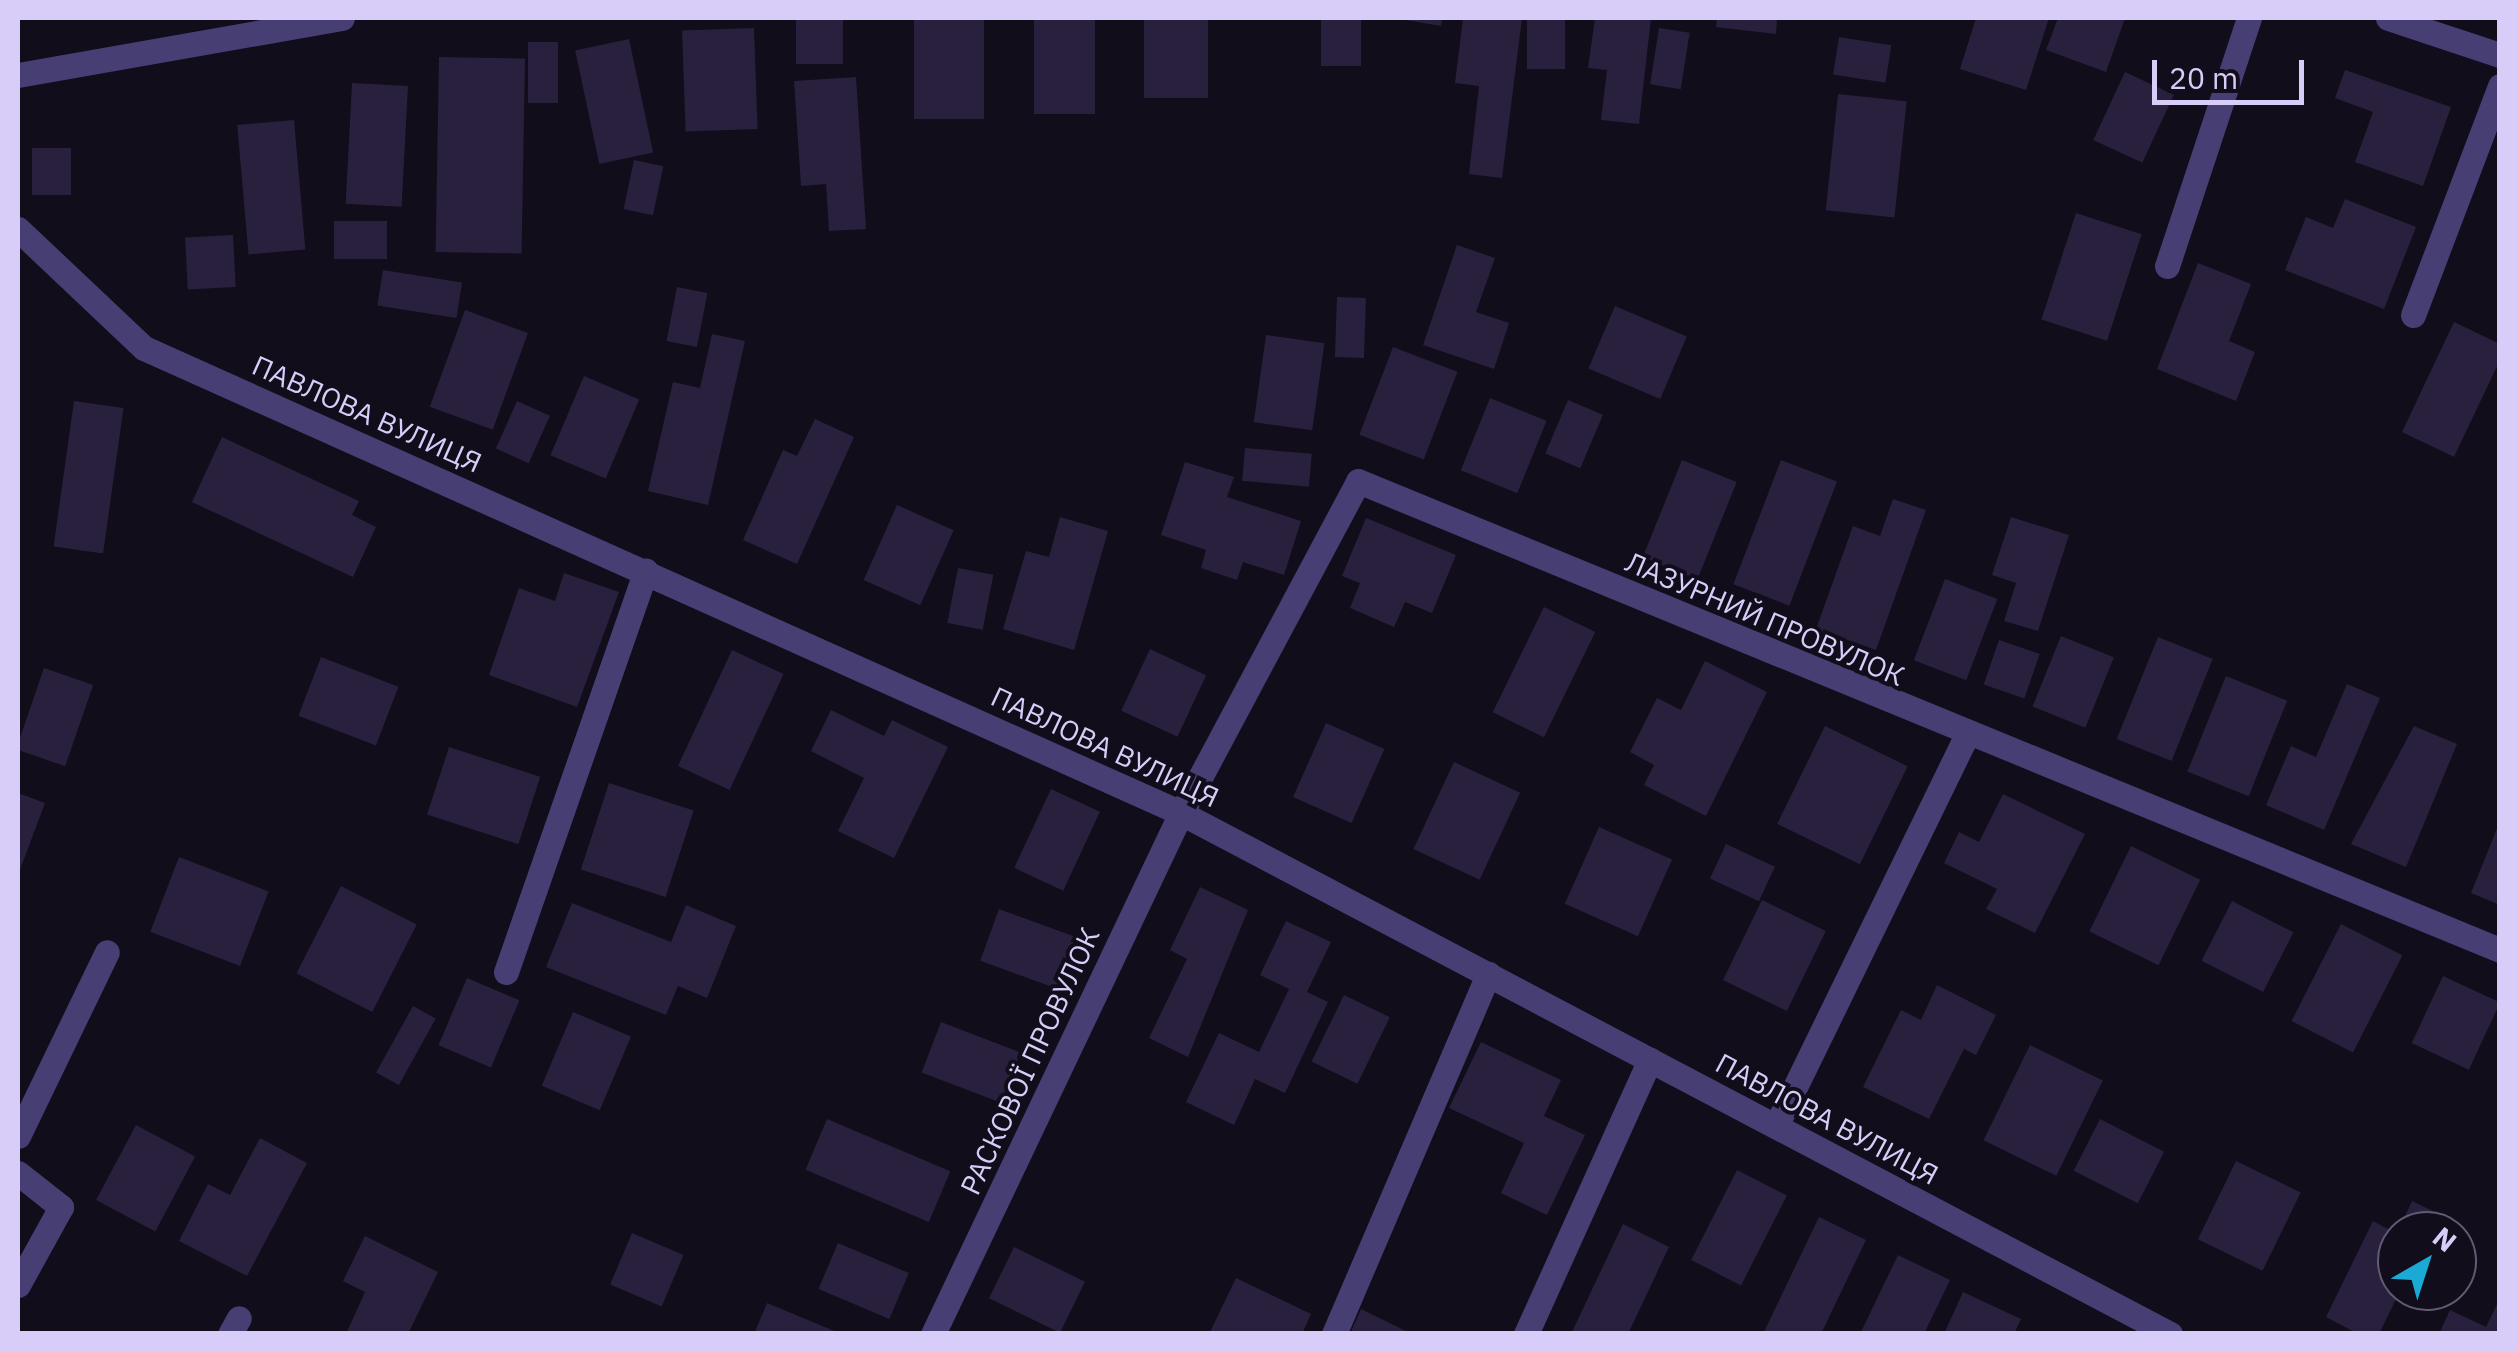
<!DOCTYPE html>
<html>
<head>
<meta charset="utf-8">
<style>
  body { margin:0 }
  #map { position:relative; width:2517px; height:1351px; overflow:hidden; background:#110d1a; font-family:"IBM Plex Sans",sans-serif }
  div>[style] { position:absolute }
  [style*='--x'] { left:calc(var(--x)*1px); top:calc(var(--y)*1px); width:calc(var(--w)*1px); rotate:calc(var(--a)*1deg) }
  .building>* { inset:0; background:#29203d; transform-origin:0 0 }
  .minor>* { height:25px; margin:-12.5px; padding:0 12.5px; transform-origin:12.5px; border-radius:12.5px; background:#473e74 }
  span { translate:-50% -50%; white-space:nowrap; text-align:center; line-height:1.15; -webkit-text-stroke:8px #110d1a; paint-order:stroke }
  .street-label { font-size:28px; color:#d8cdf9 }
  .frame { position:absolute; inset:0; border:20px solid #d8cdf9; pointer-events:none }
  .north { position:absolute; left:2377px; top:1211px; width:100px; height:100px; box-sizing:border-box; background:#110d1a; border:2px solid #615a73; border-radius:50%; rotate:39deg; font-size:28px; font-weight:700; line-height:40px; text-align:center; color:#d8cdf9 }
  .north::after { content:''; display:block; margin:auto; width:35px; height:45px; background:#1baad6; clip-path:polygon(50% 0,100% 100%,50% 72%,0 100%) }
  .scale { position:absolute; left:2152px; top:60px; width:152px; height:45px; box-sizing:border-box; border:5px solid #d8cdf9; border-top:0; padding-left:12px; font-size:30px; line-height:35px; white-space:nowrap; color:#d8cdf9; -webkit-text-stroke:8px #110d1a; paint-order:stroke }
</style>
</head>
<body>
<div id="map">
  <div class="building">
    <i style="left:796px;top:18px;width:47px;height:46px"></i>
    <i style="left:914px;top:18px;width:70px;height:101px"></i>
    <i style="left:1034px;top:18px;width:61px;height:96px"></i>
    <i style="left:1144px;top:18px;width:64px;height:80px"></i>
    <i style="left:1321px;top:18px;width:40px;height:48px"></i>
    <i style="clip-path:polygon(1394px 18px,1442px 18px,1441px 26px)"></i>
    <i style="clip-path:polygon(1463px 18px,1522px 18px,1502px 178px,1469px 174px,1479px 86px,1455px 83px)"></i>
    <i style="left:1527px;top:18px;width:38px;height:51px"></i>
    <i style="clip-path:polygon(1595px 18px,1651px 18px,1639px 124px,1601px 120px,1607px 70px,1588px 68px)"></i>
    <i style="clip-path:polygon(1717px 18px,1777px 18px,1776px 34px,1716px 27px)"></i>
    <i style="clip-path:polygon(1976px 18px,2049px 18px,2026px 90px,1960px 69px)"></i>
    <i style="clip-path:polygon(2058px 18px,2125px 18px,2106px 72px,2046px 50px)"></i>
    <i style="left:754px;top:28px;width:101px;height:72px;rotate:88deg"></i>
    <i style="left:1659px;top:28px;width:31px;height:57px;rotate:9deg"></i>
    <i style="left:1839px;top:37px;width:53px;height:38px;rotate:9deg"></i>
    <i style="left:629px;top:39px;width:116px;height:55px;rotate:78deg"></i>
    <i style="left:528px;top:42px;width:30px;height:61px"></i>
    <i style="left:439px;top:57px;width:86px;height:195px;rotate:1deg"></i>
    <i style="clip-path:polygon(2345px 70px,2451px 107px,2423px 186px,2355px 162px,2373px 112px,2335px 98px)"></i>
    <i style="left:2125px;top:72px;width:54px;height:75px;rotate:25deg"></i>
    <i style="clip-path:polygon(856px 77px,866px 229px,829px 231px,826px 184px,801px 186px,794px 81px)"></i>
    <i style="left:352px;top:83px;width:56px;height:121px;rotate:3deg"></i>
    <i style="left:1838px;top:94px;width:69px;height:117px;rotate:6deg"></i>
    <i style="left:294px;top:120px;width:130px;height:57px;rotate:85deg"></i>
    <i style="left:32px;top:148px;width:39px;height:47px"></i>
    <i style="left:634px;top:160px;width:30px;height:50px;rotate:12deg"></i>
    <i style="clip-path:polygon(2345px 199px,2416px 227px,2384px 309px,2285px 270px,2306px 217px,2333px 228px)"></i>
    <i style="left:2076px;top:213px;width:69px;height:112px;rotate:18deg"></i>
    <i style="left:334px;top:221px;width:53px;height:38px"></i>
    <i style="left:233px;top:235px;width:52px;height:48px;rotate:87deg"></i>
    <i style="clip-path:polygon(1457px 245px,1495px 258px,1476px 312px,1509px 323px,1494px 369px,1423px 345px)"></i>
    <i style="clip-path:polygon(2198px 263px,2251px 284px,2229px 341px,2255px 352px,2236px 401px,2157px 369px)"></i>
    <i style="left:383px;top:270px;width:80px;height:36px;rotate:9deg"></i>
    <i style="left:677px;top:287px;width:31px;height:55px;rotate:11deg"></i>
    <i style="left:1337px;top:297px;width:29px;height:60px;rotate:2deg"></i>
    <i style="left:1615px;top:306px;width:78px;height:68px;rotate:23deg"></i>
    <i style="left:465px;top:310px;width:67px;height:103px;rotate:20deg"></i>
    <i style="clip-path:polygon(2454px 322px,2500px 344px,2500px 360px,2454px 457px,2402px 432px)"></i>
    <i style="clip-path:polygon(712px 334px,745px 341px,708px 505px,648px 491px,673px 382px,700px 388px)"></i>
    <i style="left:1266px;top:335px;width:59px;height:88px;rotate:8deg"></i>
    <i style="left:1393px;top:347px;width:69px;height:94px;rotate:21deg"></i>
    <i style="left:584px;top:376px;width:60px;height:86px;rotate:23deg"></i>
    <i style="left:1490px;top:398px;width:61px;height:78px;rotate:22deg"></i>
    <i style="left:1568px;top:400px;width:38px;height:58px;rotate:23deg"></i>
    <i style="left:74px;top:401px;width:50px;height:147px;rotate:8deg"></i>
    <i style="left:517px;top:401px;width:36px;height:52px;rotate:24deg"></i>
    <i style="clip-path:polygon(815px 419px,854px 437px,797px 564px,743px 540px,783px 450px,797px 456px)"></i>
    <i style="clip-path:polygon(222px 437px,359px 501px,352px 515px,376px 527px,353px 577px,192px 502px)"></i>
    <i style="left:1245px;top:448px;width:67px;height:33px;rotate:5deg"></i>
    <i style="left:1682px;top:460px;width:59px;height:105px;rotate:22deg"></i>
    <i style="left:1781px;top:460px;width:60px;height:133px;rotate:21deg"></i>
    <i style="clip-path:polygon(1185px 462px,1234px 477px,1227px 497px,1301px 521px,1284px 575px,1243px 562px,1237px 580px,1201px 568px,1206px 550px,1161px 535px)"></i>
    <i style="clip-path:polygon(1893px 499px,1926px 510px,1876px 650px,1816px 629px,1853px 526px,1880px 536px)"></i>
    <i style="left:897px;top:505px;width:62px;height:82px;rotate:24deg"></i>
    <i style="clip-path:polygon(1060px 517px,1108px 531px,1074px 650px,1003px 629px,1026px 551px,1049px 557px)"></i>
    <i style="clip-path:polygon(2011px 517px,2069px 535px,2038px 631px,2004px 621px,2016px 583px,1992px 575px)"></i>
    <i style="clip-path:polygon(1366px 518px,1456px 555px,1432px 613px,1405px 602px,1394px 627px,1350px 608px,1360px 583px,1342px 576px)"></i>
    <i style="left:958px;top:568px;width:36px;height:56px;rotate:11deg"></i>
    <i style="clip-path:polygon(564px 573px,619px 592px,577px 707px,489px 675px,519px 588px,555px 601px)"></i>
    <i style="left:1945px;top:579px;width:56px;height:87px;rotate:21deg"></i>
    <i style="left:1544px;top:607px;width:57px;height:117px;rotate:26deg"></i>
    <i style="left:2061px;top:636px;width:57px;height:76px;rotate:22deg"></i>
    <i style="left:2158px;top:637px;width:59px;height:110px;rotate:22deg"></i>
    <i style="left:1999px;top:640px;width:43px;height:47px;rotate:19deg"></i>
    <i style="left:1150px;top:649px;width:62px;height:68px;rotate:25deg"></i>
    <i style="left:732px;top:650px;width:57px;height:128px;rotate:25deg"></i>
    <i style="left:321px;top:657px;width:83px;height:63px;rotate:21deg"></i>
    <i style="clip-path:polygon(1705px 661px,1767px 692px,1706px 816px,1644px 785px,1654px 765px,1630px 752px,1657px 698px,1681px 710px)"></i>
    <i style="left:44px;top:668px;width:52px;height:86px;rotate:19deg"></i>
    <i style="left:2226px;top:676px;width:66px;height:103px;rotate:22deg"></i>
    <i style="clip-path:polygon(2347px 684px,2380px 698px,2324px 830px,2266px 805px,2291px 746px,2316px 757px)"></i>
    <i style="clip-path:polygon(831px 710px,884px 736px,892px 720px,948px 747px,894px 858px,838px 831px,864px 778px,811px 751px)"></i>
    <i style="left:1326px;top:723px;width:64px;height:81px;rotate:24deg"></i>
    <i style="left:1825px;top:726px;width:92px;height:109px;rotate:26deg"></i>
    <i style="clip-path:polygon(2414px 726px,2457px 744px,2406px 867px,2351px 844px)"></i>
    <i style="left:449px;top:747px;width:96px;height:71px;rotate:18deg"></i>
    <i style="left:1454px;top:762px;width:73px;height:96px;rotate:25deg"></i>
    <i style="left:609px;top:783px;width:89px;height:91px;rotate:18deg"></i>
    <i style="left:1051px;top:789px;width:54px;height:87px;rotate:25deg"></i>
    <i style="clip-path:polygon(18px 793px,45px 803px,18px 875px)"></i>
    <i style="clip-path:polygon(2003px 794px,2085px 834px,2035px 933px,1986px 909px,1997px 889px,1944px 863px,1959px 832px,1979px 842px)"></i>
    <i style="clip-path:polygon(2500px 821px,2500px 905px,2471px 893px)"></i>
    <i style="left:1599px;top:827px;width:80px;height:84px;rotate:24deg"></i>
    <i style="left:1726px;top:844px;width:54px;height:38px;rotate:25deg"></i>
    <i style="left:2131px;top:846px;width:77px;height:95px;rotate:26deg"></i>
    <i style="left:179px;top:857px;width:96px;height:80px;rotate:21deg"></i>
    <i style="left:341px;top:886px;width:85px;height:98px;rotate:27deg"></i>
    <i style="clip-path:polygon(1200px 887px,1248px 910px,1188px 1057px,1149px 1038px,1187px 959px,1170px 950px)"></i>
    <i style="left:1762px;top:900px;width:71px;height:89px;rotate:26deg"></i>
    <i style="left:2232px;top:901px;width:69px;height:67px;rotate:27deg"></i>
    <i style="clip-path:polygon(572px 903px,671px 942px,686px 905px,736px 926px,707px 998px,678px 986px,666px 1015px,546px 967px)"></i>
    <i style="left:999px;top:909px;width:87px;height:55px;rotate:20deg"></i>
    <i style="clip-path:polygon(1286px 921px,1331px 942px,1307px 992px,1328px 1002px,1285px 1093px,1255px 1079px,1234px 1125px,1186px 1102px,1219px 1033px,1259px 1052px,1289px 989px,1260px 975px)"></i>
    <i style="left:2341px;top:924px;width:69px;height:109px;rotate:27deg"></i>
    <i style="left:2443px;top:976px;width:63px;height:74px;rotate:25deg"></i>
    <i style="left:467px;top:978px;width:57px;height:73px;rotate:23deg"></i>
    <i style="clip-path:polygon(1937px 985px,1996px 1015px,1976px 1055px,1964px 1049px,1929px 1119px,1863px 1087px,1901px 1010px,1921px 1020px)"></i>
    <i style="left:1344px;top:995px;width:51px;height:74px;rotate:26deg"></i>
    <i style="left:413px;top:1006px;width:26px;height:76px;rotate:29deg"></i>
    <i style="left:573px;top:1012px;width:63px;height:80px;rotate:23deg"></i>
    <i style="left:941px;top:1022px;width:85px;height:54px;rotate:21deg"></i>
    <i style="clip-path:polygon(1481px 1042px,1561px 1080px,1544px 1116px,1585px 1135px,1547px 1215px,1501px 1193px,1524px 1143px,1449px 1108px)"></i>
    <i style="left:2030px;top:1045px;width:81px;height:106px;rotate:26deg"></i>
    <i style="left:827px;top:1119px;width:134px;height:55px;rotate:23deg"></i>
    <i style="left:2100px;top:1119px;width:72px;height:58px;rotate:27deg"></i>
    <i style="left:136px;top:1125px;width:67px;height:85px;rotate:28deg"></i>
    <i style="clip-path:polygon(260px 1138px,307px 1163px,247px 1276px,179px 1241px,208px 1184px,230px 1195px)"></i>
    <i style="left:2236px;top:1161px;width:72px;height:87px;rotate:26deg"></i>
    <i style="left:1737px;top:1170px;width:56px;height:101px;rotate:27deg"></i>
    <i style="clip-path:polygon(2412px 1201px,2439px 1214px,2430px 1231px,2398px 1231px)"></i>
    <i style="clip-path:polygon(1819px 1217px,1866px 1240px,1821px 1334px,1763px 1334px)"></i>
    <i style="clip-path:polygon(2373px 1221px,2397px 1234px,2400px 1291px,2379px 1334px,2358px 1334px,2326px 1317px)"></i>
    <i style="clip-path:polygon(1623px 1224px,1669px 1247px,1628px 1334px,1571px 1334px)"></i>
    <i style="left:632px;top:1233px;width:56px;height:56px;rotate:23deg"></i>
    <i style="clip-path:polygon(365px 1236px,438px 1272px,408px 1334px,346px 1334px,365px 1292px,343px 1281px)"></i>
    <i style="left:838px;top:1243px;width:77px;height:50px;rotate:23deg"></i>
    <i style="left:1014px;top:1247px;width:79px;height:57px;rotate:26deg"></i>
    <i style="clip-path:polygon(1898px 1255px,1950px 1280px,1924px 1334px,1860px 1334px)"></i>
    <i style="clip-path:polygon(1236px 1278px,1311px 1314px,1302px 1334px,1209px 1334px)"></i>
    <i style="clip-path:polygon(1963px 1292px,2021px 1319px,2014px 1334px,1944px 1334px)"></i>
    <i style="clip-path:polygon(2500px 1298px,2500px 1334px,2439px 1334px,2450px 1310px,2486px 1327px)"></i>
    <i style="clip-path:polygon(767px 1303px,839px 1333px,839px 1334px,754px 1334px)"></i>
    <i style="clip-path:polygon(1361px 1309px,1412px 1334px,1350px 1334px)"></i>
  </div>
  <div class="minor">
    <i style="--x:2388;--y:18;--w:118;--a:18.3"></i>
    <i style="--x:18;--y:75;--w:329;--a:-10"></i>
    <i style="--x:18;--y:229;--w:173;--a:43.4"></i>
    <i style="--x:144;--y:348;--w:1136;--a:24.15"></i>
    <i style="--x:1181;--y:813;--w:1118;--a:27.78"></i>
    <i style="--x:2167;--y:266;--w:261;--a:-71.7"></i>
    <i style="--x:2413;--y:315;--w:245;--a:-69.2"></i>
    <i style="--x:506;--y:972;--w:425;--a:-70.8"></i>
    <i style="--x:1776;--y:1126;--w:434;--a:-64"></i>
    <i style="--x:18;--y:1136;--w:204;--a:-64.2"></i>
    <i style="--x:18;--y:1173;--w:55;--a:38.3"></i>
    <i style="--x:61;--y:1207;--w:89;--a:118.9"></i>
    <i style="--x:230;--y:1334;--w:18;--a:-61"></i>
    <i style="--x:933;--y:1334;--w:577;--a:-64.55"></i>
    <i style="--x:1181;--y:813;--w:376;--a:-61.9"></i>
    <i style="--x:1358;--y:481;--w:1235;--a:22.33"></i>
    <i style="--x:1334;--y:1334;--w:392;--a:-66.8"></i>
    <i style="--x:1526;--y:1334;--w:301;--a:-65.7"></i>
  </div>
  <div class="street-label">
    <span style="left:367px;top:414px;rotate:24deg">ПАВЛОВА ВУЛИЦЯ</span>
    <span style="left:1765px;top:619px;rotate:23deg">ЛАЗУРНИЙ ПРОВУЛОК</span>
    <span style="left:1105px;top:747px;rotate:25deg">ПАВЛОВА ВУЛИЦЯ</span>
    <span style="left:1030px;top:1061px;rotate:-65deg">РАСКОВОЇ ПРОВУЛОК</span>
    <span style="left:1827px;top:1119px;rotate:28deg">ПАВЛОВА ВУЛИЦЯ</span>
  </div>
  <div class="frame"></div>
  <div class="north">N</div>
  <div class="scale">20 m</div>
</div>
</body>
</html>
